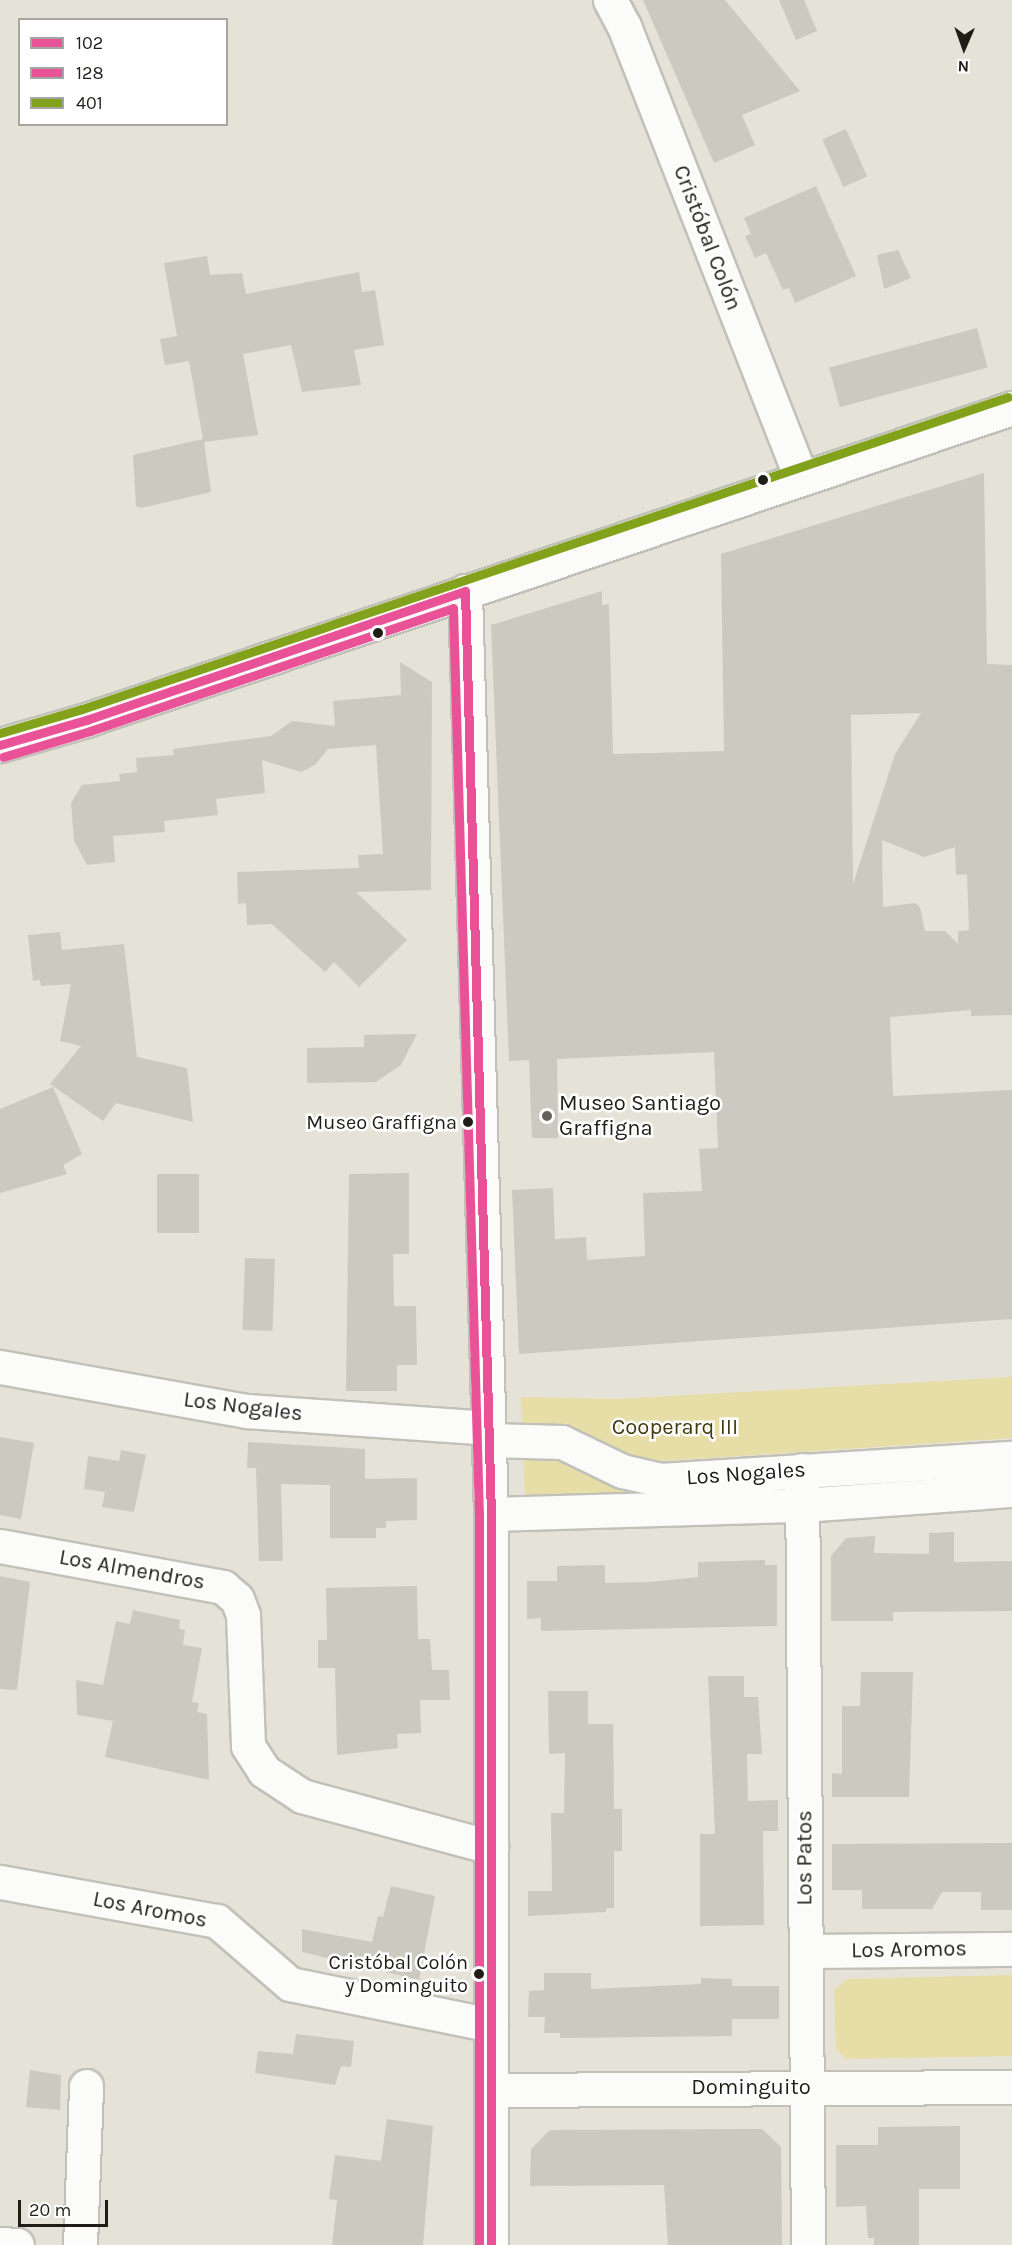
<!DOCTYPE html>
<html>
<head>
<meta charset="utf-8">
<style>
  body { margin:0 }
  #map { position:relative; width:1012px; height:2245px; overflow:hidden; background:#e5e3d8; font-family:Karla,sans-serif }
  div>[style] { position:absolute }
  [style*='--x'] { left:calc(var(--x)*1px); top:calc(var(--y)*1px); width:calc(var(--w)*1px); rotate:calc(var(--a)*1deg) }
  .green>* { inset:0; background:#e7dda6 }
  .building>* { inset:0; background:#cbc9c0; transform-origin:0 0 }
  .roads { filter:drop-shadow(2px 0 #c2c1b9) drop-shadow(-2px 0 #c2c1b9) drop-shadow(0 2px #c2c1b9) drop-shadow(0 -2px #c2c1b9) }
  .street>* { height:33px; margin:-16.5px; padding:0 16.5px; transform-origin:16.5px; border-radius:16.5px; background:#fbfbf9 }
  .secondary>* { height:33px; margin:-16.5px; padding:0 16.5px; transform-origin:16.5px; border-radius:16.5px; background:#fbfbf9 }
  .bus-1>* { height:9px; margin:-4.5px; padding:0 4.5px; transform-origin:4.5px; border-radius:4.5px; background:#e95297 }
  .bus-2>* { height:9px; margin:-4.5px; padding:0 4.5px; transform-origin:4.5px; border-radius:4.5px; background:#e95297 }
  .bus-3>* { height:9px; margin:-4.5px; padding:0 4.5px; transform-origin:4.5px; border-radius:4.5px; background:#83a21b }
  .dots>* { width:16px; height:16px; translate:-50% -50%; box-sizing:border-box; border:3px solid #fff; border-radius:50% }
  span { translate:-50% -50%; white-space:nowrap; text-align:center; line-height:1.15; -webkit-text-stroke:5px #fff; paint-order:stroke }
  .bus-label { font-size:20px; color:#1e1d16 }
  .right { translate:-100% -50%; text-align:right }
  .street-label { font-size:22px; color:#1e1d16 }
  .poi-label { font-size:22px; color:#1e1d16 }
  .left { translate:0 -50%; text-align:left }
  .park-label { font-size:22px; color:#423a0d }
  .legend { position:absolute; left:18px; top:18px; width:210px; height:108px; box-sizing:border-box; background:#fff; border:2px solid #a5a5a2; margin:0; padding:8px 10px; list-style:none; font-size:18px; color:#1e1d16 }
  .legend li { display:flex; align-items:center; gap:12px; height:30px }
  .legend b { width:30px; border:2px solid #a5a5a2 }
  .north { position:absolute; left:934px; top:18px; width:60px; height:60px; -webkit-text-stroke:4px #fff; paint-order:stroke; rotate:182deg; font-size:16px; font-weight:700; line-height:24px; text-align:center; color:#1e1d16 }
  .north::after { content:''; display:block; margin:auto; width:21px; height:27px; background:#1e1d16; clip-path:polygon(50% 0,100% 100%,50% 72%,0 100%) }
  .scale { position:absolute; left:18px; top:2200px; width:90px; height:27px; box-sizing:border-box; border:3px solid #1e1d16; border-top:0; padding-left:8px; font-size:18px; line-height:21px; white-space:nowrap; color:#1e1d16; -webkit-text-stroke:4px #fff; paint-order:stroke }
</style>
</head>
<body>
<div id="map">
  <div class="green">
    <i style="clip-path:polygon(1012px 1377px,1012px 1438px,647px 1462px,612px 1450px,566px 1427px,522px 1424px,521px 1397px,616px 1399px)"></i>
    <i style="clip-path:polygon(523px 1451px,777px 1484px,778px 1490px,525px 1497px)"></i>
    <i style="clip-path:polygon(1012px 1975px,1012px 2056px,845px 2059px,836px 2049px,834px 1990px,848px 1979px)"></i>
  </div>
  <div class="building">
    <i style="clip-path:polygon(643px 0,725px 0,800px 91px,742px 115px,755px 145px,714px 163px)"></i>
    <i style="clip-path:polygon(779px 0,804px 0,817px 31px,796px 40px)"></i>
    <i style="left:846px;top:129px;width:52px;height:26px;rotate:66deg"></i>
    <i style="clip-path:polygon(816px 186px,856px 276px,795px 303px,789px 288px,783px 290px,766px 253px,755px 258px,745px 236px,751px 234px,744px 218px)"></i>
    <i style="clip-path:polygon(898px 250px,911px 278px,884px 289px,877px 255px)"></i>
    <i style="clip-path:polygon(207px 256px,210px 275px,242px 273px,246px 294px,359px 272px,362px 292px,375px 290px,384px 345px,354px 350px,361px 385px,302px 392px,291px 345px,243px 354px,258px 435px,204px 442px,211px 492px,141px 508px,136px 506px,133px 455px,203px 439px,189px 361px,165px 365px,160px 339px,177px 336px,164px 263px)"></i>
    <i style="left:977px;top:328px;width:41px;height:153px;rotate:75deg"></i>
    <i style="clip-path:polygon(evenodd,984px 473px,987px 664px,1012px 665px,1012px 1015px,971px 1016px,971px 1010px,890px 1017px,893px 1096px,1012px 1090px,1012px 1319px,519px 1354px,512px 1190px,553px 1188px,555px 1239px,586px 1237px,587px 1260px,645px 1256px,643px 1193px,702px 1191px,699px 1149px,718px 1148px,714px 1052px,557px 1059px,558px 1138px,532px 1138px,529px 1060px,509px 1061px,491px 625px,602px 591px,602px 605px,609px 604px,613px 754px,724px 751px,721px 554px,984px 473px,921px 713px,895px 754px,853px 884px,851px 715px,921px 713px,984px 473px,882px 840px,924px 857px,955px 847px,956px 875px,967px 874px,969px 930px,958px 931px,958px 944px,945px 931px,925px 931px,920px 907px,915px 903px,883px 907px,882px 840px)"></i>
    <i style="clip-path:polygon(400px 662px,432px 682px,431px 890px,356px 892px,407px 940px,359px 987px,334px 962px,325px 972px,272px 924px,247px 925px,246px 903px,238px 904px,237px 872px,359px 868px,358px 855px,383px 854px,376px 745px,328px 749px,315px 765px,301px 772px,262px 760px,265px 793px,216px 799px,218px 815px,164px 821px,165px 832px,113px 836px,115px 862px,87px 865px,74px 841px,71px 803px,82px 785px,120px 781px,119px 774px,137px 772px,136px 758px,174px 755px,173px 749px,271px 736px,292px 721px,335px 726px,333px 701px,401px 695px)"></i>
    <i style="clip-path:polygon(60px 932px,62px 950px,124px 944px,137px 1057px,187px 1068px,193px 1122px,116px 1103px,103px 1121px,50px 1084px,81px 1046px,60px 1041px,71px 984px,41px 986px,40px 980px,33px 981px,28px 935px)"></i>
    <i style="clip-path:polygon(417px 1034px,401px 1065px,376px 1082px,307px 1083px,307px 1048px,364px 1047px,364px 1035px)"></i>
    <i style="clip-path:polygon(53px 1087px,82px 1154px,63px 1165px,67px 1174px,0 1193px,0 1109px)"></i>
    <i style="clip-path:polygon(409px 1173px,409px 1254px,393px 1254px,394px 1306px,416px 1306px,417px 1365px,397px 1365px,397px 1391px,346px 1391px,349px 1174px)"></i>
    <i style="left:157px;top:1174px;width:42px;height:59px"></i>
    <i style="left:245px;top:1258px;width:30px;height:72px;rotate:2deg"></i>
    <i style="clip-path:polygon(0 1437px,34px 1443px,21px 1519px,0 1515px)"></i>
    <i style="clip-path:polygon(248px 1442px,365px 1449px,365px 1479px,417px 1478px,417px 1520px,386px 1521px,386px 1528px,376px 1528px,376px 1538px,330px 1538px,330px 1485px,281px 1484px,283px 1561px,259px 1561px,256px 1468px,247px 1468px)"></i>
    <i style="clip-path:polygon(121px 1450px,146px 1455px,134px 1512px,102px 1507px,105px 1492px,84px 1489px,88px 1456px,119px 1461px)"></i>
    <i style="clip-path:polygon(954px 1532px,954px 1562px,1012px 1561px,1012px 1611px,893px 1612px,893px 1621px,831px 1621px,831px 1556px,846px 1538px,875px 1536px,874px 1553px,929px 1554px,929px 1533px)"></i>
    <i style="clip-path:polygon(765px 1560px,765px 1565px,777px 1565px,777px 1626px,541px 1631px,541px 1618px,527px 1619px,527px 1581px,557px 1581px,557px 1566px,605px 1565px,605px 1583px,651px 1582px,698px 1577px,698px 1562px)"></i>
    <i style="clip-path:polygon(0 1576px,30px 1582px,17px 1690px,0 1689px)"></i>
    <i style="clip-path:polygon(417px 1586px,418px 1639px,430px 1639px,432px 1670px,449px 1670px,450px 1700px,420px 1700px,421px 1733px,397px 1734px,398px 1748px,337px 1755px,335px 1668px,318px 1668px,318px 1640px,327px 1640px,326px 1588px)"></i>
    <i style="clip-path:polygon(133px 1610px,180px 1620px,179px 1629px,185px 1630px,183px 1645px,202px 1648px,192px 1702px,199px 1703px,197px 1712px,207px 1714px,209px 1780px,105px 1757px,113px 1721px,77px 1715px,76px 1680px,103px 1685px,116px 1621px,130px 1624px)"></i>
    <i style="clip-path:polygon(861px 1672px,913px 1672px,909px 1797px,832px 1797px,832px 1773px,842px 1774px,842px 1706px,860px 1706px)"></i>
    <i style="clip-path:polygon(708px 1676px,744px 1676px,744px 1697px,758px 1697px,762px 1754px,747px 1754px,748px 1801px,778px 1800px,778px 1831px,763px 1831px,764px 1925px,700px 1926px,700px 1834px,715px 1834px)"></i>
    <i style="clip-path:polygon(548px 1691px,588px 1691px,588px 1724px,613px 1724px,614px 1809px,622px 1809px,622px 1851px,614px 1851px,614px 1908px,607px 1908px,606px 1912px,528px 1916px,528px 1891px,552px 1891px,551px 1813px,564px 1813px,565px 1753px,549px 1754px)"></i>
    <i style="clip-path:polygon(1012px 1843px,1012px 1910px,981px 1910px,981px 1892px,942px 1892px,932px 1909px,862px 1909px,862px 1890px,832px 1890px,832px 1844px)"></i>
    <i style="clip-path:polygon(391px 1886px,435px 1896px,419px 1980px,302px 1952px,302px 1929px,372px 1942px,378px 1916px,383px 1917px)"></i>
    <i style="clip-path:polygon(544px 1973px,591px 1973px,591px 1989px,701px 1984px,701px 1978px,732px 1979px,732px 1986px,779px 1986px,779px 2019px,732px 2019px,732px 2036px,560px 2038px,560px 2033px,544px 2033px,545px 2017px,528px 2017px,529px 1991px,544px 1990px)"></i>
    <i style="clip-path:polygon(296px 2034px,354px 2041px,351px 2067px,341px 2066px,335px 2085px,255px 2073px,258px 2051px,293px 2054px)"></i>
    <i style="clip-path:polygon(30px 2070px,61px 2075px,60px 2110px,26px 2107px)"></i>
    <i style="clip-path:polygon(387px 2119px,433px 2126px,423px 2245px,332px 2245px,337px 2200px,329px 2199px,335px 2155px,381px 2161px)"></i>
    <i style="clip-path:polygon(960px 2126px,960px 2189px,919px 2189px,919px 2245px,874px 2245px,874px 2238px,868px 2238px,866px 2206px,836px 2207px,836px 2145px,878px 2145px,878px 2127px)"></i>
    <i style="clip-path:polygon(762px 2129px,781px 2147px,782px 2245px,668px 2245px,664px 2185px,530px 2186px,531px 2149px,550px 2130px)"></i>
  </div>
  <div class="roads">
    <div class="street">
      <i style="--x:610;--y:0;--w:30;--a:62"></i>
      <i style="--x:624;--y:26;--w:484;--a:68.6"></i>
      <i style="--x:0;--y:1367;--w:251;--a:10.1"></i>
      <i style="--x:247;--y:1411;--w:242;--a:4"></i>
      <i style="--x:489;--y:1440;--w:73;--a:1.6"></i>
      <i style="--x:562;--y:1442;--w:67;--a:25.8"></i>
      <i style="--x:622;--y:1471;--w:39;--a:13"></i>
      <i style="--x:660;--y:1480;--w:353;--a:-3.6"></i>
      <i style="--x:802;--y:1470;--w:775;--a:89.56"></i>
      <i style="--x:491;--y:1514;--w:311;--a:-1.7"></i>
      <i style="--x:802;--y:1505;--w:211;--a:-4.1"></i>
      <i style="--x:0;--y:1546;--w:227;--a:10.4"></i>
      <i style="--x:223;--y:1587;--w:18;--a:41"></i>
      <i style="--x:237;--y:1599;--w:17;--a:69"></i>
      <i style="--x:243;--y:1615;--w:131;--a:87.8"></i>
      <i style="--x:248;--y:1746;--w:30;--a:57"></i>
      <i style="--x:264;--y:1771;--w:45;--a:33.3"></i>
      <i style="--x:302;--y:1796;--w:196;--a:15.1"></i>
      <i style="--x:0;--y:1882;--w:220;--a:10.2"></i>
      <i style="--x:217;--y:1921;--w:96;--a:40.8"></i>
      <i style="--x:290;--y:1984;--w:205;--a:11.5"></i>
      <i style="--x:806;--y:1951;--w:206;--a:-0.6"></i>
      <i style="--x:491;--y:2090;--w:521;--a:-0.33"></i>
      <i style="--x:0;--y:2244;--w:17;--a:3"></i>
      <i style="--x:80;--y:2245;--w:159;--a:-87.8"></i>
    </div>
    <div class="secondary">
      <i style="--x:465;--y:591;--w:923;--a:88.39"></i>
      <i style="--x:491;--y:1514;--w:731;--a:90"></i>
      <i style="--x:0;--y:745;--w:90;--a:-16.2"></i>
      <i style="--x:86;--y:720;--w:977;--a:-18.62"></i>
    </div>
  </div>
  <div class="bus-1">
    <i style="--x:0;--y:745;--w:90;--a:-16.2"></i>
    <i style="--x:86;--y:720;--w:400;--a:-18.8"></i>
    <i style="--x:465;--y:591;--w:923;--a:88.39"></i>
    <i style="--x:491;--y:1514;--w:731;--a:90"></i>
  </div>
  <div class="bus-2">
    <i style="--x:3;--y:757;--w:91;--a:-16.6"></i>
    <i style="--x:90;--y:731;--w:383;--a:-18.7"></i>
    <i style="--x:453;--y:608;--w:906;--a:88.36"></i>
    <i style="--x:479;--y:1514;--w:731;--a:90"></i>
  </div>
  <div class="bus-3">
    <i style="--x:0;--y:733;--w:85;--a:-16.3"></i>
    <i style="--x:82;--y:709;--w:977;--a:-18.62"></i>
  </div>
  <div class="dots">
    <i style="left:763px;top:480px;background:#1e1d16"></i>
    <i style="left:378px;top:633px;background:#1e1d16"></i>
    <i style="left:547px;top:1116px;background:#64625a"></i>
    <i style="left:468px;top:1122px;background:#1e1d16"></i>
    <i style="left:479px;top:1974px;background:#1e1d16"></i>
  </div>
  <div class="bus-label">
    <span class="right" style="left:457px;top:1122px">Museo Graffigna</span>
    <span class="right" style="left:468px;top:1974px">Cristóbal Colón<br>y Dominguito</span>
  </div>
  <div class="street-label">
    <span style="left:707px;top:238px;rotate:69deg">Cristóbal Colón</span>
    <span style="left:243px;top:1407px;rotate:7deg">Los Nogales</span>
    <span style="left:746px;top:1474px;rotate:-4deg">Los Nogales</span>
    <span style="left:132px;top:1570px;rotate:10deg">Los Almendros</span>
    <span style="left:805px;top:1858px;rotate:-90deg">Los Patos</span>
    <span style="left:150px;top:1910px;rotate:11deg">Los Aromos</span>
    <span style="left:909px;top:1950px;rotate:-1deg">Los Aromos</span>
    <span style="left:751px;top:2088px">Dominguito</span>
  </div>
  <div class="poi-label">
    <span class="left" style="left:559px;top:1116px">Museo Santiago<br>Graffigna</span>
  </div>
  <div class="park-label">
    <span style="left:675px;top:1428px">Cooperarq III</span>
  </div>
  <ul class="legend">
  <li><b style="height:8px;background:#e95297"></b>102</li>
  <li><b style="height:8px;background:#e95297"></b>128</li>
  <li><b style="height:8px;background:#83a21b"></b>401</li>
  </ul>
  <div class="north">N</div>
  <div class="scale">20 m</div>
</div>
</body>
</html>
